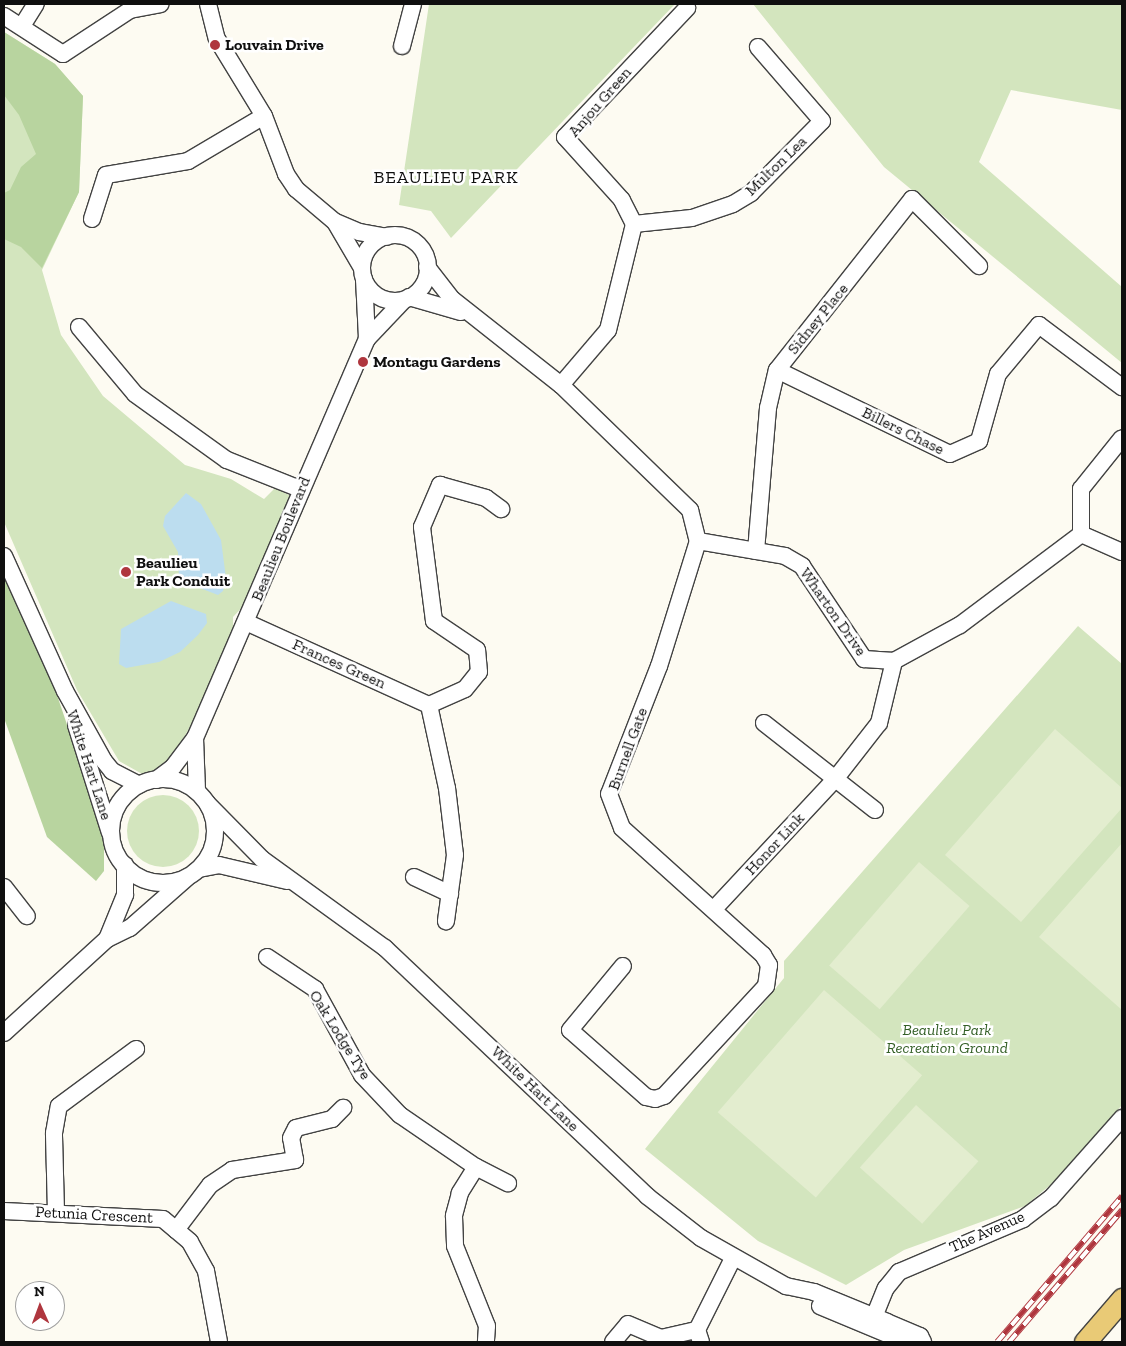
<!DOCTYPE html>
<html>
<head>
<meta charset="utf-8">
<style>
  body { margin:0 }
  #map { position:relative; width:1126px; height:1346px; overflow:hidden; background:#fdfbf2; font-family:"Zilla Slab",serif }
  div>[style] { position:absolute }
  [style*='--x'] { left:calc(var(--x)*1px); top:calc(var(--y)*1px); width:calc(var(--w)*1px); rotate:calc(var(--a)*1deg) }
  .green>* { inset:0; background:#d3e5be }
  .round { border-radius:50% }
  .forest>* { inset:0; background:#b8d49f }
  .pitch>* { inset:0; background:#e3edcf; transform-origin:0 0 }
  .water>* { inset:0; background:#bcddef }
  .roads { filter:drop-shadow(1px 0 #424242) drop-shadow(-1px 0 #424242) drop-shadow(0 1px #424242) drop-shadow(0 -1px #424242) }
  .minor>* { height:16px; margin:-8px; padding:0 8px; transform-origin:8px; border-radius:8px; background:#fff }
  .minor>.ring { margin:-8px; padding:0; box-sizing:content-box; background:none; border:16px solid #fff; border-radius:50% }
  .major>* { height:21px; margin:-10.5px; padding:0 10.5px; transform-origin:10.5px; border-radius:10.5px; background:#e9ca76 }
  .rail>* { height:5.5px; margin-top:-2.75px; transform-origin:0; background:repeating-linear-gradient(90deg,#fff 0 11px,#af363e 0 22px); box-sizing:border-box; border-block:1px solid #af363e }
  .dots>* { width:14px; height:14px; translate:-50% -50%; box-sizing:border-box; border:2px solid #fff; border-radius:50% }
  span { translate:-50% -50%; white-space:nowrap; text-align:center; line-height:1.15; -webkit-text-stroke:5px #fff; paint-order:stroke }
  .poi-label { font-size:16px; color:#0f0f0f; font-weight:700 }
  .left { translate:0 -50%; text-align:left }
  .street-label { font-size:16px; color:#0f0f0f }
  .park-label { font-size:16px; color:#335f26; font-style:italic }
  .neighbourhood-label { font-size:18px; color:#0f0f0f; letter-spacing:1px }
  .frame { position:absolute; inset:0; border:5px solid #0f0f0f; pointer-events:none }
  .north { position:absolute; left:15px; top:1281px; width:50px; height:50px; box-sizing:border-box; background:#fff; border:1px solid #9f9f9f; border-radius:50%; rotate:358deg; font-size:14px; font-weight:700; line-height:20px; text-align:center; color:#0f0f0f }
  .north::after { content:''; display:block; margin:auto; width:18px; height:22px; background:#af363e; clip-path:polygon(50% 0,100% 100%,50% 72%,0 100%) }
</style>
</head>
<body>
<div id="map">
  <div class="green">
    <i style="clip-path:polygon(429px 4px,675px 4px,451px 238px,431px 211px,399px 205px)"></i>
    <i style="clip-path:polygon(753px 4px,1122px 4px,1122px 110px,1011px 90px,979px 162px,1122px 287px,1122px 363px,884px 167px)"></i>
    <i style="clip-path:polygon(4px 32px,55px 64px,83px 96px,79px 192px,42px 270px,61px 335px,103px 396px,185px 465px,231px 479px,264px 499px,275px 488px,291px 496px,248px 601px,233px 617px,233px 635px,213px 685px,170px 763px,144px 775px,119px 761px,77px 690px,4px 522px)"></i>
    <i style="clip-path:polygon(1078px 626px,1122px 664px,1122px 1105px,1055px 1181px,1025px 1206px,904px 1250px,846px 1285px,758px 1241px,645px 1149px,784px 978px,784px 961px)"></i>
    <i class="round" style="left:127px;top:795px;width:72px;height:72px"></i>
  </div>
  <div class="forest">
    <i style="clip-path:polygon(4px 32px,55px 64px,83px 96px,79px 192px,42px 268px,21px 247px,4px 239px,4px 193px,10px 190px,21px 167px,36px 154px,19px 115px,4px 95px)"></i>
    <i style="clip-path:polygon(4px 575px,55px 689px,93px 802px,104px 844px,104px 871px,96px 881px,47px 837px,4px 718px)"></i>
  </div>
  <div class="pitch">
    <i style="clip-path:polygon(1055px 729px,1122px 788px,1122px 808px,1021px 922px,945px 855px)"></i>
    <i style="clip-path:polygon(1122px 843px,1122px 1010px,1039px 937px)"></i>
    <i style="left:919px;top:862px;width:67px;height:137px;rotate:41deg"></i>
    <i style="left:824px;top:990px;width:130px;height:162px;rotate:41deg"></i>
    <i style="left:916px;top:1105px;width:84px;height:84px;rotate:42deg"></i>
  </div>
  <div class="water">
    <i style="clip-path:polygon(186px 493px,201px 504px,221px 540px,226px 578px,223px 591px,218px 595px,179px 580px,178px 552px,163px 526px,165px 516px)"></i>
    <i style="clip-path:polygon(171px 601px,206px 614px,207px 623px,198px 635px,180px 652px,159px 662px,126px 668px,119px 664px,121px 629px)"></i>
  </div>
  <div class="roads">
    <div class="minor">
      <i style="--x:208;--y:4;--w:36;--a:76"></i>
      <i style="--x:217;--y:39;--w:90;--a:58.6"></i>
      <i style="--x:264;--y:116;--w:62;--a:69.2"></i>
      <i style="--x:286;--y:174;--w:18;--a:56"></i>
      <i style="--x:296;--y:189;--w:51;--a:40.2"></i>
      <i style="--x:335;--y:222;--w:53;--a:59.6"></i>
      <i style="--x:4;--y:16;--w:70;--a:32.8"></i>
      <i style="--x:63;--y:54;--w:80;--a:-33.3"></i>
      <i style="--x:130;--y:10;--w:31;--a:-11"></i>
      <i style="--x:22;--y:26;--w:26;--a:-58"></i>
      <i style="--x:402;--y:46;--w:43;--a:-75.3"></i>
      <i style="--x:92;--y:219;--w:46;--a:-72.3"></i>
      <i style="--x:106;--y:175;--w:83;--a:-9.7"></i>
      <i style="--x:188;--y:161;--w:88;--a:-30.6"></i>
      <i style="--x:336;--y:222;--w:25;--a:23"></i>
      <i style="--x:359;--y:232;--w:28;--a:10"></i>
      <i style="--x:634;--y:224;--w:27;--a:-117"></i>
      <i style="--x:622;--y:200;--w:85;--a:-132.1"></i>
      <i style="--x:565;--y:137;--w:178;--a:-46.6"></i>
      <i class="ring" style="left:362px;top:235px;width:50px;height:50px"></i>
      <i style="--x:427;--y:267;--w:41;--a:52"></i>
      <i style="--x:452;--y:299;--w:139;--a:38.3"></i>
      <i style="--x:561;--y:385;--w:180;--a:44.1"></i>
      <i style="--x:690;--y:510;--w:32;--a:76"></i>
      <i style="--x:698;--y:541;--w:131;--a:107.3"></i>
      <i style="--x:659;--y:666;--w:137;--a:111.3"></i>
      <i style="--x:609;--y:794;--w:36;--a:69"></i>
      <i style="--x:622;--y:828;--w:190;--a:42"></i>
      <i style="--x:763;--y:955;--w:12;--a:59"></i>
      <i style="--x:769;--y:965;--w:21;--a:98"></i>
      <i style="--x:766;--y:986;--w:150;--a:132.8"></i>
      <i style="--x:664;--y:1096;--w:9;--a:162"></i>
      <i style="--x:655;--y:1099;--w:9;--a:-167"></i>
      <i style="--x:646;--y:1097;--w:101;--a:-138.6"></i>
      <i style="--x:570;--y:1030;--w:83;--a:-50.4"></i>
      <i style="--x:364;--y:279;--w:60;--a:87.1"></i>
      <i style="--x:409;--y:297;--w:54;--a:16.1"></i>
      <i style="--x:79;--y:327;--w:87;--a:50.1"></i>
      <i style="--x:135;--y:394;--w:113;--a:35.7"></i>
      <i style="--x:227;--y:460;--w:79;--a:21.7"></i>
      <i style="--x:777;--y:370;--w:192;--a:25.9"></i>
      <i style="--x:950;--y:454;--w:32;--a:-24"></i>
      <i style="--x:979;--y:441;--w:70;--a:-74.2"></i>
      <i style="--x:998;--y:374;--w:64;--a:-50.1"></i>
      <i style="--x:1039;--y:325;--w:104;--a:36.8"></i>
      <i style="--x:561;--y:385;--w:72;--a:-49.5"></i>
      <i style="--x:608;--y:330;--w:109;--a:-76.2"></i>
      <i style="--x:634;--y:224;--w:58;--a:-5.9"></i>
      <i style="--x:692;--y:218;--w:43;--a:-18.9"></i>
      <i style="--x:733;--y:204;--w:21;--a:-31"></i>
      <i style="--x:751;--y:193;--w:101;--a:-45.4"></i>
      <i style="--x:822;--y:121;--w:98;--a:-130.9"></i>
      <i style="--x:1081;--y:534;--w:45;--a:-90"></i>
      <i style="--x:1081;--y:489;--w:65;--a:-51.2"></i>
      <i style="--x:1081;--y:534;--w:45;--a:23.7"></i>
      <i style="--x:698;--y:541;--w:88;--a:9.8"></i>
      <i style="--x:785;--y:556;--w:20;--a:30"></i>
      <i style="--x:802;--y:566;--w:112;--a:56.3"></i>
      <i style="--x:864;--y:659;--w:30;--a:4"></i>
      <i style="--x:894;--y:661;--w:75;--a:-28.6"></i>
      <i style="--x:960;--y:625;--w:151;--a:-36.9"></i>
      <i style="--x:756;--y:551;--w:144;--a:-85.2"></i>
      <i style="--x:768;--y:408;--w:39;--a:-77"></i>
      <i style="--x:777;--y:370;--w:218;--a:-51.7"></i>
      <i style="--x:912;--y:199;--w:95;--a:45"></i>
      <i style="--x:4;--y:556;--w:148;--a:65.7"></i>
      <i style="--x:65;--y:691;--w:80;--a:60.9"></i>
      <i style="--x:104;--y:761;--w:13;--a:51"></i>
      <i style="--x:112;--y:771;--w:30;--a:27"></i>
      <i style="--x:248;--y:623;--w:199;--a:24.4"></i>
      <i style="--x:429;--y:705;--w:39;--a:-24"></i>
      <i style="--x:465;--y:689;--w:22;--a:-51"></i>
      <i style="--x:479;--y:672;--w:22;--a:-95"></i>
      <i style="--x:477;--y:650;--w:52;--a:-146"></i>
      <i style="--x:434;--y:621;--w:95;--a:-97.3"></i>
      <i style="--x:422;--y:527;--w:46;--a:-66.8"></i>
      <i style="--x:440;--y:485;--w:48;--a:15.8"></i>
      <i style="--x:486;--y:498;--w:19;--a:36"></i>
      <i style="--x:429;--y:705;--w:85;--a:77.8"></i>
      <i style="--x:447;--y:788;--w:67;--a:83.2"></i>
      <i style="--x:455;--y:855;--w:67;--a:97.8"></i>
      <i style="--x:764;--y:723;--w:141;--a:38.1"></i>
      <i style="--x:76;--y:725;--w:113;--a:72.5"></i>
      <i style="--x:195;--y:738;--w:53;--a:87.8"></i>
      <i class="ring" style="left:111px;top:779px;width:88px;height:88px"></i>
      <i style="--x:156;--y:780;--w:21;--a:-37"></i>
      <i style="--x:173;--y:767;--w:36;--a:-53"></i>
      <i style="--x:195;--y:738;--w:434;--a:-66.7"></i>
      <i style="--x:367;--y:339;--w:54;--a:-46.5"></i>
      <i style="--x:207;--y:803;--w:78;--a:45.5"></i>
      <i style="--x:262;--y:859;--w:152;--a:35.9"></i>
      <i style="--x:385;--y:948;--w:361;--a:43.4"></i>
      <i style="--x:647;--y:1196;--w:68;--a:37.9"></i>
      <i style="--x:701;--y:1238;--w:98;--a:29.5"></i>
      <i style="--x:786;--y:1286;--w:29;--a:12"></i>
      <i style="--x:814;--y:1292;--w:79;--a:22.3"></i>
      <i style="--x:887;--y:1322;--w:36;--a:23"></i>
      <i style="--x:920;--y:1336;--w:7;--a:63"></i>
      <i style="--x:199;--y:869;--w:20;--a:-11"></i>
      <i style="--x:219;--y:865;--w:70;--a:13.2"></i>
      <i style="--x:414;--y:877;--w:40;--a:25"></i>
      <i style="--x:4;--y:887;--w:37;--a:52"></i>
      <i style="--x:714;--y:909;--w:179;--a:-47"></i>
      <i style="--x:836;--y:778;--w:70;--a:-52"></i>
      <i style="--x:879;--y:723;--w:64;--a:-76.4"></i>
      <i style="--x:107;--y:939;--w:48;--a:-67.8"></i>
      <i style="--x:125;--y:895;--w:30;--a:-90"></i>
      <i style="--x:267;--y:957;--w:58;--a:33.7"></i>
      <i style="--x:315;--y:989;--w:98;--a:61.3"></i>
      <i style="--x:362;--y:1075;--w:55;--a:46.5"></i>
      <i style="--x:400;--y:1115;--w:92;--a:34.4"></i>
      <i style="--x:476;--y:1167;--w:31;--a:122"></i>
      <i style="--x:460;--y:1193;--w:24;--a:105"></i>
      <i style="--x:454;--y:1216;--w:30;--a:88"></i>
      <i style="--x:455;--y:1246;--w:86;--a:68.2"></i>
      <i style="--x:487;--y:1326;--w:16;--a:94"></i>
      <i style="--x:4;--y:1033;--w:139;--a:-42.4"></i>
      <i style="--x:107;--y:939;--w:25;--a:-26"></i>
      <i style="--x:130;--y:928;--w:76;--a:-41.3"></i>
      <i style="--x:476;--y:1167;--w:36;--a:27"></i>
      <i style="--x:4;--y:1211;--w:159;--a:2.9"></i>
      <i style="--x:163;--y:1219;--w:35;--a:40"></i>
      <i style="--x:190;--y:1242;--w:33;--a:61"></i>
      <i style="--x:206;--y:1271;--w:72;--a:79.6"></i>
      <i style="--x:56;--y:1212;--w:79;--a:-91.5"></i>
      <i style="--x:54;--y:1133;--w:27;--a:-80"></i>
      <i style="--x:59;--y:1106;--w:96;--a:-36.5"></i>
      <i style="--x:176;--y:1230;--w:56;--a:-52.9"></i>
      <i style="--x:210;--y:1185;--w:27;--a:-34"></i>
      <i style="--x:232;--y:1170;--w:64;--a:-9"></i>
      <i style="--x:295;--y:1160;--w:22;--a:-100"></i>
      <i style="--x:291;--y:1138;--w:11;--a:-63"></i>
      <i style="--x:296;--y:1128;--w:37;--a:-14"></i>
      <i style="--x:332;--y:1119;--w:16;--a:-45"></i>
      <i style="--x:820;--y:1306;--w:93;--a:22.7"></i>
      <i style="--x:874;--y:1317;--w:31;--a:-68"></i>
      <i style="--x:886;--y:1288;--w:21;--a:-51"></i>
      <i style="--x:899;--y:1272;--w:135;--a:-23.1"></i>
      <i style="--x:1023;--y:1219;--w:35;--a:-37"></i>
      <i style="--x:1051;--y:1198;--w:107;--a:-48.4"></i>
      <i style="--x:613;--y:1342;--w:23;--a:-50"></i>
      <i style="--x:628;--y:1324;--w:36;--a:23"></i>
      <i style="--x:661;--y:1338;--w:37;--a:-13"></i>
      <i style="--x:701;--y:1342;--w:13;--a:-108"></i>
      <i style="--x:697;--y:1330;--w:80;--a:-63.4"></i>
    </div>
    <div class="major">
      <i style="--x:1085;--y:1342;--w:57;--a:-49.3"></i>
    </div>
  </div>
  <div class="rail">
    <i style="--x:997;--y:1342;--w:192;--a:-49.4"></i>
    <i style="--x:1009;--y:1342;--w:174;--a:-49.4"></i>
  </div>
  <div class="dots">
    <i style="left:215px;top:45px;background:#af363e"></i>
    <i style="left:363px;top:362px;background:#af363e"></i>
    <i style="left:126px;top:572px;background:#af363e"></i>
  </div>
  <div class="poi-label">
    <span class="left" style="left:225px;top:45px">Louvain Drive</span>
    <span class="left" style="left:373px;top:362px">Montagu Gardens</span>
    <span class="left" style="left:136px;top:572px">Beaulieu<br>Park Conduit</span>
  </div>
  <div class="street-label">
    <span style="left:600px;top:102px;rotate:-49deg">Anjou Green</span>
    <span style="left:776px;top:166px;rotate:-44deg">Multon Lea</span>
    <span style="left:818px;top:319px;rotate:-51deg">Sidney Place</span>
    <span style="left:903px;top:431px;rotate:26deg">Billers Chase</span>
    <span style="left:281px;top:539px;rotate:-68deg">Beaulieu Boulevard</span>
    <span style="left:833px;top:612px;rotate:55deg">Wharton Drive</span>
    <span style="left:339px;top:664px;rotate:24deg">Frances Green</span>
    <span style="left:628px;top:749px;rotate:-70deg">Burnell Gate</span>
    <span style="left:89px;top:765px;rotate:72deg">White Hart Lane</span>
    <span style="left:775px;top:844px;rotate:-47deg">Honor Link</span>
    <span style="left:340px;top:1035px;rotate:58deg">Oak Lodge Tye</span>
    <span style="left:535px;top:1089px;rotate:44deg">White Hart Lane</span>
    <span style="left:94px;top:1215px;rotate:3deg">Petunia Crescent</span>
    <span style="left:987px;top:1232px;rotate:-24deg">The Avenue</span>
  </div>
  <div class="park-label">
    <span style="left:947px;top:1039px">Beaulieu Park<br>Recreation Ground</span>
  </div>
  <div class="neighbourhood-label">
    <span style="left:446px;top:177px">BEAULIEU PARK</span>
  </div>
  <div class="frame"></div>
  <div class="north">N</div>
</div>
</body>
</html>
